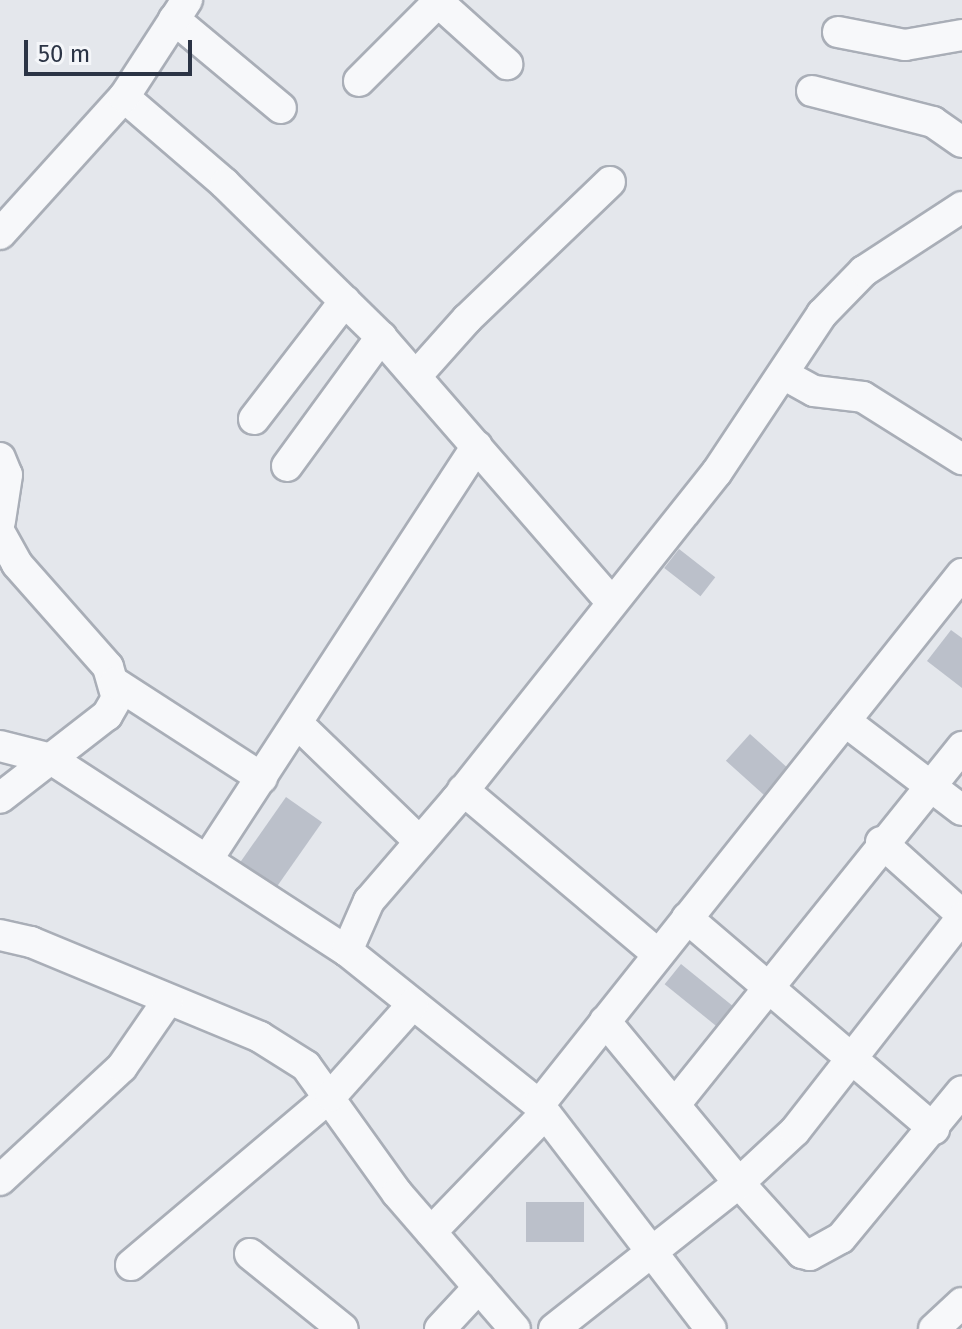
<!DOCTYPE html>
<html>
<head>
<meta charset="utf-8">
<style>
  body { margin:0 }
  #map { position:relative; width:962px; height:1329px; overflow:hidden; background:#e4e7ec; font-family:"Fira Sans",sans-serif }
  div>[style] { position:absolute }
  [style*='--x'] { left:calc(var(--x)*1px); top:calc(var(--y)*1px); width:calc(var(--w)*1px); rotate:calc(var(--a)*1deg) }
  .building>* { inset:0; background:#bbc0ca; transform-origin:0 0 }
  .roads { filter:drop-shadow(2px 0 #a9aeb7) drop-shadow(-2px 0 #a9aeb7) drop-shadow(0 2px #a9aeb7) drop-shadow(0 -2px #a9aeb7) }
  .minor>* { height:30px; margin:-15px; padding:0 15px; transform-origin:15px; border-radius:15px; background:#f7f8fa }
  span { translate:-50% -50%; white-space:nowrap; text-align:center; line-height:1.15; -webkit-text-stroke:6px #f4f6f9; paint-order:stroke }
  .scale { position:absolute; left:24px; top:40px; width:168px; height:36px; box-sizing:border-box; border:4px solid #2b3445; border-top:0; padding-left:10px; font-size:24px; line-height:28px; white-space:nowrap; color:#2b3445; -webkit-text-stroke:6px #f4f6f9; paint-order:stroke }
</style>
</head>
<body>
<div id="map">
  <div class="building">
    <i style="left:679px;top:549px;width:46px;height:24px;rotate:38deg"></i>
    <i style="clip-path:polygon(951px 630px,962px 638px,962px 688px,927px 661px)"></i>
    <i style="left:750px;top:734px;width:60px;height:36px;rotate:42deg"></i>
    <i style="left:286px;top:797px;width:44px;height:81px;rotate:35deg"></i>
    <i style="left:681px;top:964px;width:77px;height:26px;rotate:39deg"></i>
    <i style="left:526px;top:1202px;width:58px;height:40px"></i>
  </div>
  <div class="roads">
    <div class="minor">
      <i style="--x:436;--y:0;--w:96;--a:42"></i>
      <i style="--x:174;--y:19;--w:139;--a:39.8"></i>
      <i style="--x:838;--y:32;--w:68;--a:11"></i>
      <i style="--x:905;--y:45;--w:58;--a:-10"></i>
      <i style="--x:359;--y:81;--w:112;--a:-45"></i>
      <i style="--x:812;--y:91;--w:125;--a:14.4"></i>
      <i style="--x:933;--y:122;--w:35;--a:35"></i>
      <i style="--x:124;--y:97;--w:133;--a:40.7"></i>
      <i style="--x:225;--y:184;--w:219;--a:44.4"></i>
      <i style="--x:381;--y:337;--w:349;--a:49"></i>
      <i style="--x:0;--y:234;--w:185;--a:-47.9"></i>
      <i style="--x:124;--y:97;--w:116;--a:-57"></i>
      <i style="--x:783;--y:374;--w:35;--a:29"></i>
      <i style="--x:814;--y:391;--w:49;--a:7"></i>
      <i style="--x:863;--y:397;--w:117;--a:32.1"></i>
      <i style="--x:417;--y:375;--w:75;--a:-48.2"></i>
      <i style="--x:467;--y:319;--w:198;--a:-43.8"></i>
      <i style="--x:254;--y:419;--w:149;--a:-52.4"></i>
      <i style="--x:0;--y:458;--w:18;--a:68"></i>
      <i style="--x:7;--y:475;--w:47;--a:98.7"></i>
      <i style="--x:287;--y:466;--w:160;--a:-53.9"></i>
      <i style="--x:0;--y:533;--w:35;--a:61"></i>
      <i style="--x:17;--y:564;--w:137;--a:48.5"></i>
      <i style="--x:108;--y:667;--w:32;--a:74"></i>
      <i style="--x:117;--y:698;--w:20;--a:120"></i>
      <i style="--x:107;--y:715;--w:135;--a:142.2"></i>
      <i style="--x:115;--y:683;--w:175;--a:32.9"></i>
      <i style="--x:845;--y:721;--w:147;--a:37.3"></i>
      <i style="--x:299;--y:725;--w:168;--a:44"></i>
      <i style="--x:0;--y:746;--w:53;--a:14.3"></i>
      <i style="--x:51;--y:759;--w:353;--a:33"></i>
      <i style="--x:347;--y:951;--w:246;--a:38.7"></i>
      <i style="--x:539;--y:1105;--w:282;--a:52.5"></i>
      <i style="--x:463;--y:790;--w:255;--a:40.1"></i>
      <i style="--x:881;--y:842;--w:109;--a:42"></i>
      <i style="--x:207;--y:860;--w:494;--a:-56.9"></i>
      <i style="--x:687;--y:918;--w:325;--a:40.5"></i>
      <i style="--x:0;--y:935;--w:32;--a:13"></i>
      <i style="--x:31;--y:942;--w:248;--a:22.5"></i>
      <i style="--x:260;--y:1037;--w:54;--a:32.2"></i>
      <i style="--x:306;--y:1066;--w:156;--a:54.4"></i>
      <i style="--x:397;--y:1193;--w:180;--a:49.1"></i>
      <i style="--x:347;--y:951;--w:55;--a:-66.3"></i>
      <i style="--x:369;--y:901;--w:133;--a:-49.3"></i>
      <i style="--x:456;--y:800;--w:419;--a:-51.5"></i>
      <i style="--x:717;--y:472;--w:190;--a:-56.4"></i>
      <i style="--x:822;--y:314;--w:60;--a:-45.7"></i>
      <i style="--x:864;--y:271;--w:117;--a:-33.1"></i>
      <i style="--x:605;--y:1021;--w:210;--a:50.4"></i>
      <i style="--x:739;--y:1183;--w:94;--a:48"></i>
      <i style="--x:802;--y:1253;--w:8;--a:14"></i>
      <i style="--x:810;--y:1255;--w:35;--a:-29"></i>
      <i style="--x:841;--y:1238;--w:190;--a:-50.5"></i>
      <i style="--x:676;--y:1103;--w:457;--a:-51.2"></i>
      <i style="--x:539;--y:1105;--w:679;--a:-51.46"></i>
      <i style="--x:0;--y:1180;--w:166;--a:-42.8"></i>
      <i style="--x:122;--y:1067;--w:81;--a:-55.5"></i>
      <i style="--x:431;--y:1232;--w:164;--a:-46"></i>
      <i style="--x:250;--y:1254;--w:119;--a:38.9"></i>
      <i style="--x:131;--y:1265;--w:262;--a:-40.2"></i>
      <i style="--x:331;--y:1096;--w:123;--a:-48.3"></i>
      <i style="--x:440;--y:1329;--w:57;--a:-47.1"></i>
      <i style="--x:554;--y:1329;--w:236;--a:-38.3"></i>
      <i style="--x:739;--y:1183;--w:76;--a:-42.9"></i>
      <i style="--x:795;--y:1131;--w:271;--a:-52"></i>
      <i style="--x:934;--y:1329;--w:38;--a:-43"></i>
    </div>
  </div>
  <div class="scale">50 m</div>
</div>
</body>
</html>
